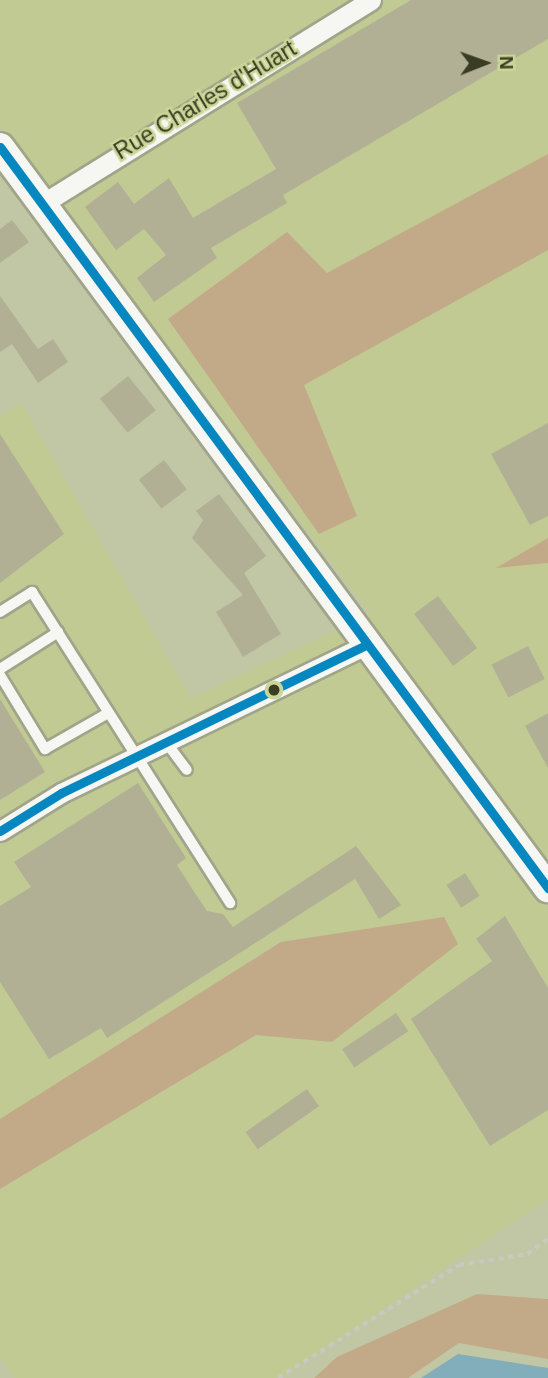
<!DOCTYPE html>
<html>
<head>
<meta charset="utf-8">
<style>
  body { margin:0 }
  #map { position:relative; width:548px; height:1378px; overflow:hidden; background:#c1c7a5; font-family:Arial,sans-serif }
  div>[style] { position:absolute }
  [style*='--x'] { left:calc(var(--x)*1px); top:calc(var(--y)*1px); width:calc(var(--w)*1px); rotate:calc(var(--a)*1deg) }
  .built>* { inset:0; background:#c1ca93 }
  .green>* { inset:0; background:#c2a987 }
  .water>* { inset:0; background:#82adbb }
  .building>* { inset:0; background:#b1b095; transform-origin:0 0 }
  .path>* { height:3.5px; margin-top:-1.75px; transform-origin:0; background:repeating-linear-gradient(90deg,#c8cac0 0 5px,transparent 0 10px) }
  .roads { filter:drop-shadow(2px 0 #a0a48a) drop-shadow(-2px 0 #a0a48a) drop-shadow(0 2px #a0a48a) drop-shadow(0 -2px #a0a48a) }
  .lane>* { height:10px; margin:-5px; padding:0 5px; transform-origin:5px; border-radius:5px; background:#f6f7f2 }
  .street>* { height:19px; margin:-9.5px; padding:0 9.5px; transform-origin:9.5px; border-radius:9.5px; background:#f6f7f2 }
  .secondary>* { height:28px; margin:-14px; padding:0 14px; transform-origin:14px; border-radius:14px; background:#f6f7f2 }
  .bus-1>* { height:9px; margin:-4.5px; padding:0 4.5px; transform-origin:4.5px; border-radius:4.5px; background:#0687bf }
  .dots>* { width:19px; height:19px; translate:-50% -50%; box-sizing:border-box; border:4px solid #cbd597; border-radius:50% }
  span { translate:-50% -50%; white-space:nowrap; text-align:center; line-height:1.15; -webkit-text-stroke:5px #cbd597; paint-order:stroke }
  .street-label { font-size:23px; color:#3a3d24 }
  .north { position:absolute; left:450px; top:28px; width:70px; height:70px; -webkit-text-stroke:5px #cbd597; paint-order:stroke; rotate:89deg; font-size:19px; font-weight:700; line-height:28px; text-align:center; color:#3a3d24 }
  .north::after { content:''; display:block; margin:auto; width:24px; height:32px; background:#3a3d24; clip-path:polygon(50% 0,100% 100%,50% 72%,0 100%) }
</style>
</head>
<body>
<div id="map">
  <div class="built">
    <i style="clip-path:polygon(0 0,548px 0,548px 1199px,279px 1378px,15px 1378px,0 1358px,0 1189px,256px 1035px,332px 1042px,281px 942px,0 1119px,0 416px,21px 403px,191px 698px,371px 614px,0 126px)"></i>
  </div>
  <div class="green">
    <i style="clip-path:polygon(548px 154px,548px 250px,304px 385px,357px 516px,319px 534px,168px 319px,287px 232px,327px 273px)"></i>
    <i style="clip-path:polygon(548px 538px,548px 563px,496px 568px)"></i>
    <i style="clip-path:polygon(444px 917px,458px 944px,332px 1042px,256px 1035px,0 1189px,0 1119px,281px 942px)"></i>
    <i style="clip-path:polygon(477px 1294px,548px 1299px,548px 1359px,459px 1343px,408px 1378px,314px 1378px,337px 1357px)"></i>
  </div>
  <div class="water">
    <i style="clip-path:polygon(458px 1354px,548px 1368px,548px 1378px,421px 1378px)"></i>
  </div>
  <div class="building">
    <i style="clip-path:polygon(411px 0,548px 0,548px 39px,283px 195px,287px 203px,211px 248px,217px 258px,154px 302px,137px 278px,166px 255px,144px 229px,116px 250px,85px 207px,118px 182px,134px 204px,169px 178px,193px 218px,276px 169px,237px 103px)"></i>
    <i style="clip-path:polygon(12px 220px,29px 242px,0 263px,0 229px)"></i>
    <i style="clip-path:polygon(0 296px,38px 349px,53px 339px,68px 362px,38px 383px,12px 344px,0 352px)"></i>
    <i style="left:128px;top:376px;width:44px;height:36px;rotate:51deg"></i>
    <i style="clip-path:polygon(548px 423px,548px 516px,530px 525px,491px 454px)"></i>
    <i style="clip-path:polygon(0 434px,64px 534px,0 583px)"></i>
    <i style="left:164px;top:460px;width:37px;height:32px;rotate:52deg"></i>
    <i style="clip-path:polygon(219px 494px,266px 556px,244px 573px,281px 634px,243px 657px,216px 612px,243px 595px,192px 538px,203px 520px,196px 511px)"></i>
    <i style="left:438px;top:596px;width:65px;height:30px;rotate:53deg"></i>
    <i style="left:528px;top:646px;width:37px;height:41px;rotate:63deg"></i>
    <i style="clip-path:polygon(0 699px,45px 772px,0 800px)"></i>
    <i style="clip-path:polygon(548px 713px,548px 768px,525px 726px)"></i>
    <i style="clip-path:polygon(138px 783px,186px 858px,177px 865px,193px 890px,207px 911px,223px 914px,233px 927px,356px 846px,401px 905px,379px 919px,355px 879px,107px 1038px,101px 1028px,49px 1059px,0 982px,0 906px,31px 887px,14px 862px)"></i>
    <i style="left:465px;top:873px;width:27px;height:22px;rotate:57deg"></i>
    <i style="clip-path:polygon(505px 916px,548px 988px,548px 1110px,490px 1146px,411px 1019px,492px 961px,476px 939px)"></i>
    <i style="left:396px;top:1013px;width:22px;height:65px;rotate:56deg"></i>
    <i style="left:307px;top:1089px;width:21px;height:75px;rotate:55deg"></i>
  </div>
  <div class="path">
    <i style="--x:278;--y:1378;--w:213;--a:-32"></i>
    <i style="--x:459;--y:1265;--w:69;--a:-9.2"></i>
    <i style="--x:527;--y:1254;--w:26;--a:-37"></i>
  </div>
  <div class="roads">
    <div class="lane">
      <i style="--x:0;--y:612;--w:38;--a:-32"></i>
      <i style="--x:32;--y:592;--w:369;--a:57.5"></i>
      <i style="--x:0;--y:669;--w:69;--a:-32.5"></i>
      <i style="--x:0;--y:675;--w:87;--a:58.7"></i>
      <i style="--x:45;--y:749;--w:73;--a:-29.7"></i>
      <i style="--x:165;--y:741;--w:36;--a:53"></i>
    </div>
    <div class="street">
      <i style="--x:42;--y:204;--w:387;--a:-31.8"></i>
      <i style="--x:0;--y:831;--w:72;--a:-31.9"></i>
      <i style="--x:61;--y:793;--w:339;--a:-25.9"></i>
    </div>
    <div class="secondary">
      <i style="--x:0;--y:147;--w:922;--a:53.52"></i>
    </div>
  </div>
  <div class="bus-1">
    <i style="--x:0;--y:147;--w:922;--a:53.52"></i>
    <i style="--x:0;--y:831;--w:72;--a:-31.9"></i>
    <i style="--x:61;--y:793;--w:339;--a:-25.9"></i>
  </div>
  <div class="dots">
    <i style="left:274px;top:690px;background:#3a3d24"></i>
  </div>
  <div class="street-label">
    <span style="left:205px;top:100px;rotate:-31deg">Rue Charles d'Huart</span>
  </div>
  <div class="north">N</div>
</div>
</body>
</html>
